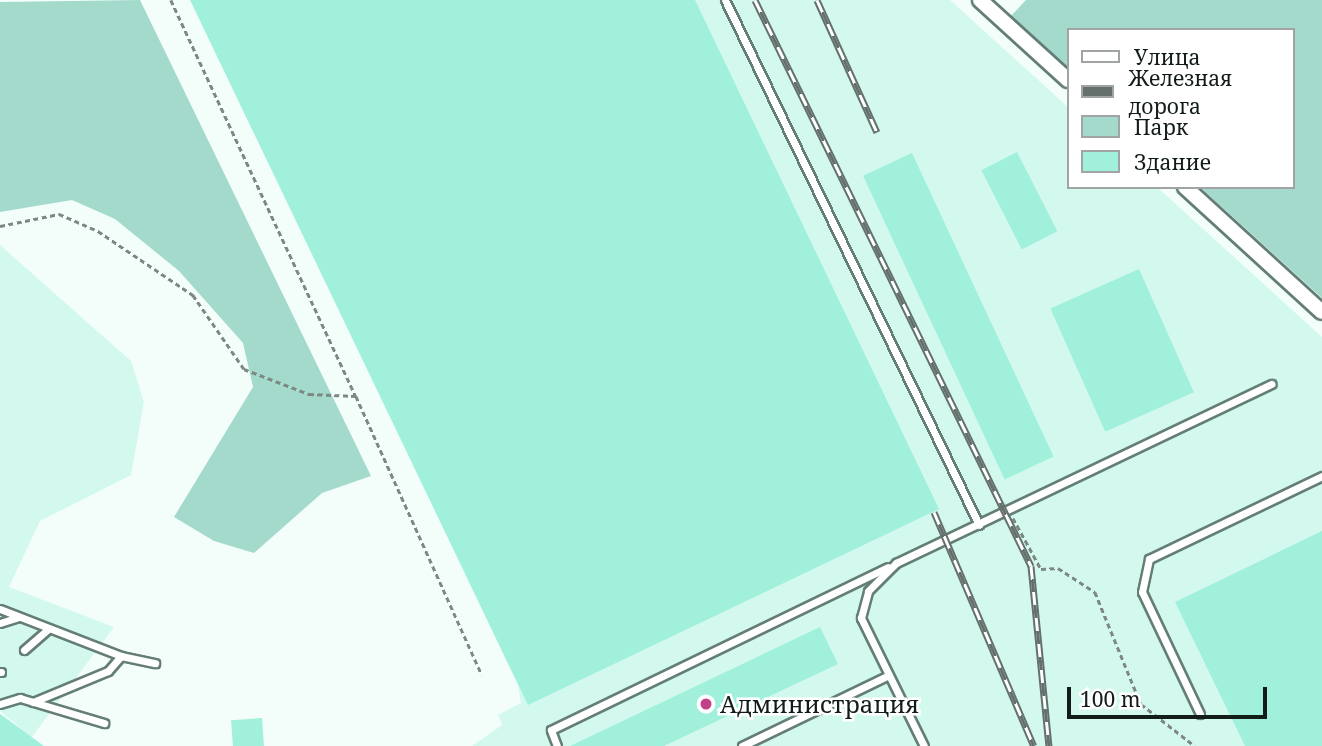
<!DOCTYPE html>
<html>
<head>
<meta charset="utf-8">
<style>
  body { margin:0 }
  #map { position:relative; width:1322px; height:746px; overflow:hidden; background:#f3fefb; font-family:"Noto Serif",serif }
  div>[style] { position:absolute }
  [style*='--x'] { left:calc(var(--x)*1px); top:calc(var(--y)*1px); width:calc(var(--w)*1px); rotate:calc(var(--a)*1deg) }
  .built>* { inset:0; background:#d3f9ee }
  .green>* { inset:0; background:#a4dacb }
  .building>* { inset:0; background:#a1f0dc; transform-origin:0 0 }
  .path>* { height:2.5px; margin-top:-1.25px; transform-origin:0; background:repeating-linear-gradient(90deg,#7d8885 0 5px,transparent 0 8.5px) }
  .roads { filter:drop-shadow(2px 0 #647e77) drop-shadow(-2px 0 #647e77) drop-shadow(0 2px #647e77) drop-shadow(0 -2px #647e77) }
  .service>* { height:7px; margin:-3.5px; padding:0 3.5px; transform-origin:3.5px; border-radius:3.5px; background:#fff }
  .minor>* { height:14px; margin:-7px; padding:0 7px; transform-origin:7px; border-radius:7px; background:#fff }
  .rail>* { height:7px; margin-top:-3.5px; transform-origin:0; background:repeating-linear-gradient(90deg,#fff 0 13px,#65706d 0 26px); box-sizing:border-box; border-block:2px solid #65706d }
  .dots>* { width:19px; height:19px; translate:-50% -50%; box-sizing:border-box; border:4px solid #fff; border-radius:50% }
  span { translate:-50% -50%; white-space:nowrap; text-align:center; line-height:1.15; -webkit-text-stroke:5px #fff; paint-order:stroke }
  .poi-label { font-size:24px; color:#121d1a }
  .left { translate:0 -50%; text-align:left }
  .legend { position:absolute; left:1067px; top:28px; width:228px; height:161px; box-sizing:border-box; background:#fff; border:2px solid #a0a5a3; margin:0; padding:9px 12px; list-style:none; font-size:21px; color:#121d1a }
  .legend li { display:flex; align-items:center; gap:14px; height:35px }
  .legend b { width:35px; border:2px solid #a0a5a3 }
  .scale { position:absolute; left:1067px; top:687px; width:200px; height:32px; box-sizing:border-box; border:4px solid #121d1a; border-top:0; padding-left:9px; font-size:21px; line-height:24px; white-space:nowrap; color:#121d1a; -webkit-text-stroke:5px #fff; paint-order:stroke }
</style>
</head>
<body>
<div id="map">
  <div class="built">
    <i style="clip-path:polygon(192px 0,950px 0,1068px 107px,1068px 187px,1157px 187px,1322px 337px,1322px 746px,472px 746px,502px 725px,498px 715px,521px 703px,518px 685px)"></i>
    <i style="clip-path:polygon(0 245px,131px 361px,144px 402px,131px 475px,40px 521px,9px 587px,114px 627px,32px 737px,0 746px,0 714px,24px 731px,0 711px)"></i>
  </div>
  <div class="green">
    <i style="clip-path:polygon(140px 0,371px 476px,322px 493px,254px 553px,214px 541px,174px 517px,253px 387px,243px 343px,179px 271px,115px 219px,72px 200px,0 212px,0 2px)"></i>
    <i style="clip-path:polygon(1026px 0,1322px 0,1322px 298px,1200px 187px,1292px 187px,1292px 30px,1068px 30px,1068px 68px,1011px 16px)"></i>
  </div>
  <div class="building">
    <i style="clip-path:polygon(190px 0,695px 0,939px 509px,528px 705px)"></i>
    <i style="left:1017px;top:152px;width:89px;height:40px;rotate:63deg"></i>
    <i style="left:912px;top:153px;width:335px;height:54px;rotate:65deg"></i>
    <i style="left:1139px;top:269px;width:135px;height:97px;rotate:66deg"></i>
    <i style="clip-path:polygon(1322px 531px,1322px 746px,1245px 746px,1175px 602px)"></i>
    <i style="clip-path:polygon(820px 627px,838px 664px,664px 746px,570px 746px)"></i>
    <i style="clip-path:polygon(0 714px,44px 746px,0 746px)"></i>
    <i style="left:262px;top:718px;width:28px;height:31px;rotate:86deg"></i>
  </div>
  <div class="path">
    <i style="--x:171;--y:0;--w:437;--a:65"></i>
    <i style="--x:0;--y:226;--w:60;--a:-11.5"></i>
    <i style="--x:59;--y:214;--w:43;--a:23.6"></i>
    <i style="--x:98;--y:231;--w:115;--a:34"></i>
    <i style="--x:193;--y:295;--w:90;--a:55.4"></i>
    <i style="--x:244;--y:369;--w:70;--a:21"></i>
    <i style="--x:309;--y:394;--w:47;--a:2.4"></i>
    <i style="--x:356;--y:396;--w:306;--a:65.7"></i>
    <i style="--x:1013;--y:518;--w:58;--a:61.2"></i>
    <i style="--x:1041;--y:569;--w:17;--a:-3"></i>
    <i style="--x:1058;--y:568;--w:44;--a:33"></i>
    <i style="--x:1095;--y:592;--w:121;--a:67.7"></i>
    <i style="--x:1141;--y:704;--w:68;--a:37.9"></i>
  </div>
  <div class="roads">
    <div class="service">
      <i style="--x:725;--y:0;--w:583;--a:64.18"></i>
      <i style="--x:0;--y:609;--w:130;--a:21.2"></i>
      <i style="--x:121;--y:656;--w:35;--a:12"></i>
      <i style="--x:0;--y:623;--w:20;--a:-18"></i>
      <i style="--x:24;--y:650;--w:33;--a:-41"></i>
      <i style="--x:0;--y:672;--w:1;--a:0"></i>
      <i style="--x:33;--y:702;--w:81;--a:-22.5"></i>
      <i style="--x:108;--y:671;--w:20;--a:-49"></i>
      <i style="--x:0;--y:704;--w:21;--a:-17"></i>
      <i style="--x:20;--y:698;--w:88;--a:16.6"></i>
      <i style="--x:1200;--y:714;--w:135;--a:-115.4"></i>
      <i style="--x:1142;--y:592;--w:34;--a:-78"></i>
      <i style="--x:1149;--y:559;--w:192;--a:-25.6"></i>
      <i style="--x:557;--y:746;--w:17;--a:-111"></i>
      <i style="--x:551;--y:730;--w:374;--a:-25.8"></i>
      <i style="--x:742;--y:746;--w:163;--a:-25.8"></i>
      <i style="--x:924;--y:746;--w:143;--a:-116.2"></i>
      <i style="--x:861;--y:618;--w:28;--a:-75"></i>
      <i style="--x:868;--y:591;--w:40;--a:-45"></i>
      <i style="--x:896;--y:563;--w:416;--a:-25.5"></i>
    </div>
    <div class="minor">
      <i style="--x:980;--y:0;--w:119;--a:42.3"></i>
      <i style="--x:1185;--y:187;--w:185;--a:42.4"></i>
    </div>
  </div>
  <div class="rail">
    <i style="--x:755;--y:0;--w:630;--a:64"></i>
    <i style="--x:1031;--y:566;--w:181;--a:84.3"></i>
    <i style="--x:817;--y:0;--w:145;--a:65.6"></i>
    <i style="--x:934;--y:512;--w:254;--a:66.9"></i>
  </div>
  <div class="dots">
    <i style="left:706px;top:704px;background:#c24088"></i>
  </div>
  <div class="poi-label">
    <span class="left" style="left:720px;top:704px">Администрация</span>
  </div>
  <ul class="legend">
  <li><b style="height:9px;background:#fff"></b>Улица</li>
  <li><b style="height:9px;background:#65706d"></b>Железная дорога</li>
  <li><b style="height:19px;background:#a4dacb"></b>Парк</li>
  <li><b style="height:19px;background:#a1f0dc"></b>Здание</li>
  </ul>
  <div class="scale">100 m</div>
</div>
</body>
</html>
